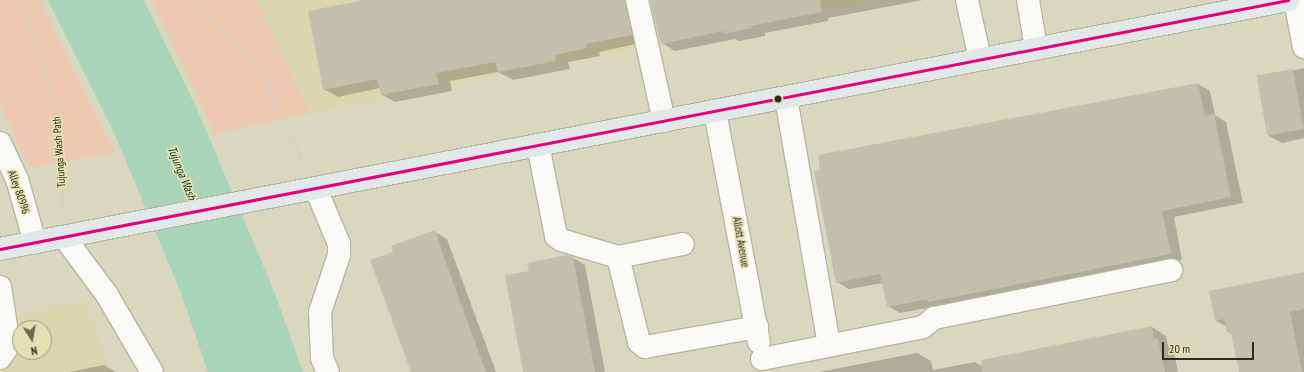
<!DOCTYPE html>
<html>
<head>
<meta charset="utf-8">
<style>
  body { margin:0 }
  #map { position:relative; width:1304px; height:372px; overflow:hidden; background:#dad7bf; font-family:"PT Sans Narrow",sans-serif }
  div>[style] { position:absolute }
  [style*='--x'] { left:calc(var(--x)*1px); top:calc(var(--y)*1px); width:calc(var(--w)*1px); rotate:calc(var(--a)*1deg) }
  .built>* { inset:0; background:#dbd6af }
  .green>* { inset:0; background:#edc9b1 }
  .water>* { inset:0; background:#a8d5b7 }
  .shadow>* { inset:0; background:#0003 }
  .building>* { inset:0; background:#c2c0ad; transform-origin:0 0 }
  .path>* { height:2.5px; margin-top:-1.25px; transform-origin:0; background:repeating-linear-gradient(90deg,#d1d0c9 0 2px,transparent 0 4px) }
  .roads { filter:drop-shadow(1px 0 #b7b5a2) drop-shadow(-1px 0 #b7b5a2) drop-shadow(0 1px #b7b5a2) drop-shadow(0 -1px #b7b5a2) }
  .minor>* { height:22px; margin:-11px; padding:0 11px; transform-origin:11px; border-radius:11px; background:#f9f9f5 }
  .major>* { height:22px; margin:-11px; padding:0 11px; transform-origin:11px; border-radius:11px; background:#e0e9e8 }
  .bus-1>* { height:3px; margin:-1.5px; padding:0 1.5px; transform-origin:1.5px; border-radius:1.5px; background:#e5007d }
  .dots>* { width:11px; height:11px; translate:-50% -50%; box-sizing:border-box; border:2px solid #e5e0b4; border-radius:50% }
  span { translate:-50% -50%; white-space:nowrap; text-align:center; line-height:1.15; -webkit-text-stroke:3.5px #e5e0b4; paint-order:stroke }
  .street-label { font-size:11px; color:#2d2b1a }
  .water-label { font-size:12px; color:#023a26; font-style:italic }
  .north { position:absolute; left:12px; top:320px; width:40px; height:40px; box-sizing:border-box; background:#e5e0b4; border:1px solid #9b9876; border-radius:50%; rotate:169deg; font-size:11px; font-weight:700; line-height:16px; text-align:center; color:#2d2b1a }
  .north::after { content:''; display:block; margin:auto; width:14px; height:18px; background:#6a6754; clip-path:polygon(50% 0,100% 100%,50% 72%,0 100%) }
  .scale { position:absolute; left:1162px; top:342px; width:92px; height:18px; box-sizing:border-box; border:2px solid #2d2b1a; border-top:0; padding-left:5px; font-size:12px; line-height:14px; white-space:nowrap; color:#2d2b1a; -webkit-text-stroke:3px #e5e0b4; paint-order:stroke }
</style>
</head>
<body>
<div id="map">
  <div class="built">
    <i style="clip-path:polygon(256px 0,880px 0,310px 113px)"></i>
    <i style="clip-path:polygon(evenodd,85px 301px,111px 372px,0 372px,0 318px,85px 301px,20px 328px,44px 328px,44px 352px,20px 352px,20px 328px)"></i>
  </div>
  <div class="green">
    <i style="clip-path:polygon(0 0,40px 0,115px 153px,29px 168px,0 103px)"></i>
    <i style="clip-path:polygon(152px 0,256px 0,310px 113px,215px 134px)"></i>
  </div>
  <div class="water">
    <i style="clip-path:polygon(48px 0,144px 0,197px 109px,274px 291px,303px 372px,208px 372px,181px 293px,115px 135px)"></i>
  </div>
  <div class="shadow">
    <i style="clip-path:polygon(370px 0,644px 0,645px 42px,599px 52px,600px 56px,568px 62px,570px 69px,513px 80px,498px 72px,450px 81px,452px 91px,395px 102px,381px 94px,380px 88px,338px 97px,324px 89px)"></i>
    <i style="clip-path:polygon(651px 0,923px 0,828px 18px,828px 21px,765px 33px,765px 36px,739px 41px,735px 39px,675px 51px,662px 43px)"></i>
    <i style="clip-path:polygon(1304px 68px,1304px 138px,1282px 143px,1269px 136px,1258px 78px)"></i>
    <i style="clip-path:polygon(1198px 84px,1210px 91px,1215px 115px,1226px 122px,1243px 203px,1174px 217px,1182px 260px,941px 308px,937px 306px,900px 313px,888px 306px,883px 283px,849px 289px,837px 282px)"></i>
    <i style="clip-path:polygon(435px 232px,447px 239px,496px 372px,413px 372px,394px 252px)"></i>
    <i style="clip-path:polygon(573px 258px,585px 265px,605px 372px,524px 372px,530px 271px)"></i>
    <i style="clip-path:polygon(1304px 273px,1304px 372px,1240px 372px,1232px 334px,1228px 332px,1227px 327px,1216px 321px)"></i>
    <i style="clip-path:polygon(1152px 327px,1166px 336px,1168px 345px,1173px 348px,1178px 372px,996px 372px)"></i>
    <i style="clip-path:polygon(917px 353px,931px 361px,933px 370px,975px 362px,990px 372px,819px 372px)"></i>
    <i style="clip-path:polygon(104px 365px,116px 372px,69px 372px)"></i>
  </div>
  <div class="building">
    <i style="clip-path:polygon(364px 0,625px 0,632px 35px,586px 44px,587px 48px,555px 55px,556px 61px,498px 72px,495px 62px,436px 73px,439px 84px,381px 95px,377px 79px,323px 90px,308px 11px)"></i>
    <i style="clip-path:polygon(650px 0,820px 0,821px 12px,751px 26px,752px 28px,724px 34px,724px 31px,661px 44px)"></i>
    <i style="left:1293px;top:69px;width:61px;height:37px;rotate:80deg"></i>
    <i style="clip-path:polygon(1198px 83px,1205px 116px,1214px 114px,1231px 197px,1162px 211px,1171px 254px,928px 302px,927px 299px,887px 307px,880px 274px,836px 283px,814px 171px,820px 170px,818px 155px)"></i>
    <i style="clip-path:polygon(435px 230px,443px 255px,486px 372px,411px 372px,382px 293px,370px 260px,393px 252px,391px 246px)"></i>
    <i style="clip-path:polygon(567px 255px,573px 257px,595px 372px,523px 372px,505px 275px,529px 271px,527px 263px)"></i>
    <i style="clip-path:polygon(1304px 272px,1304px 309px,1290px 312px,1302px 372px,1239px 372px,1231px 332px,1227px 332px,1224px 319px,1215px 321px,1209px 291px)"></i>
    <i style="clip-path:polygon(1152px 326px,1154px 339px,1158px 339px,1165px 372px,982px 372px,981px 360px)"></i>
  </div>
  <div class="path">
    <i style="--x:20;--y:0;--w:123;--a:72"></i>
    <i style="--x:58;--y:117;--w:92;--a:86.9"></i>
    <i style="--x:189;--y:0;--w:69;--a:41.5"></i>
    <i style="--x:241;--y:46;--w:46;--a:55.6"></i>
    <i style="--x:267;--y:84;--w:87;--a:64.9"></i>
  </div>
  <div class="roads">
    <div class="minor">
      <i style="--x:637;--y:0;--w:124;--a:77.4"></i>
      <i style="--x:967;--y:0;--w:60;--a:77.6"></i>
      <i style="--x:1028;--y:0;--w:49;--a:80.5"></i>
      <i style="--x:1295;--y:0;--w:48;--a:79.2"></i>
      <i style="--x:786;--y:98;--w:250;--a:80.1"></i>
      <i style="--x:715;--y:112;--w:234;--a:79.2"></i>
      <i style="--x:0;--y:143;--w:40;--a:65"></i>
      <i style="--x:17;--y:179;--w:66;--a:74.3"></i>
      <i style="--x:538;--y:145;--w:93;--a:78.8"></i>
      <i style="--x:556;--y:236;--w:6;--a:39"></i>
      <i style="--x:561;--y:240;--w:59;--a:16.6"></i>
      <i style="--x:618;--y:257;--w:88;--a:76.1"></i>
      <i style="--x:639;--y:342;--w:8;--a:40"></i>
      <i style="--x:645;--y:347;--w:114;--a:-10.1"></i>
      <i style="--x:316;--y:189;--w:60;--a:67.3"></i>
      <i style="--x:339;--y:244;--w:11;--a:90"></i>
      <i style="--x:339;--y:255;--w:60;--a:108.4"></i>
      <i style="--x:320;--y:312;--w:46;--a:87.5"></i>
      <i style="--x:322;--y:358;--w:15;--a:67"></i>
      <i style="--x:64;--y:237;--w:72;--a:53.4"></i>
      <i style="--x:107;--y:295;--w:89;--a:59.7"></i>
      <i style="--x:618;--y:257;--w:66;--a:-11.3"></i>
      <i style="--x:0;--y:287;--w:59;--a:81.2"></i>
      <i style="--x:9;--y:345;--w:16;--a:125"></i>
      <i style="--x:762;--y:359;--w:164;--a:-11.2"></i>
      <i style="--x:923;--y:327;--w:14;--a:-39"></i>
      <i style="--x:934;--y:318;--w:242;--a:-11.4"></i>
    </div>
    <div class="major">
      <i style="--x:0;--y:249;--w:1312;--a:-10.94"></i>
    </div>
  </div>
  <div class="bus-1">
    <i style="--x:0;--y:249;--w:1312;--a:-10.94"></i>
  </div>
  <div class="dots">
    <i style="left:778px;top:99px;background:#2d2b1a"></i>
  </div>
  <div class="street-label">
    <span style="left:59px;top:152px;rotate:-94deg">Tujunga Wash Path</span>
    <span style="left:19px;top:192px;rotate:71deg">Alley 80996</span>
    <span style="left:741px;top:242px;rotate:80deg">Allott Avenue</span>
  </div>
  <div class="water-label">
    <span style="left:182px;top:173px;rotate:68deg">Tujunga Wash</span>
  </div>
  <div class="north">N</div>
  <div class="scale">20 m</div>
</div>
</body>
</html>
